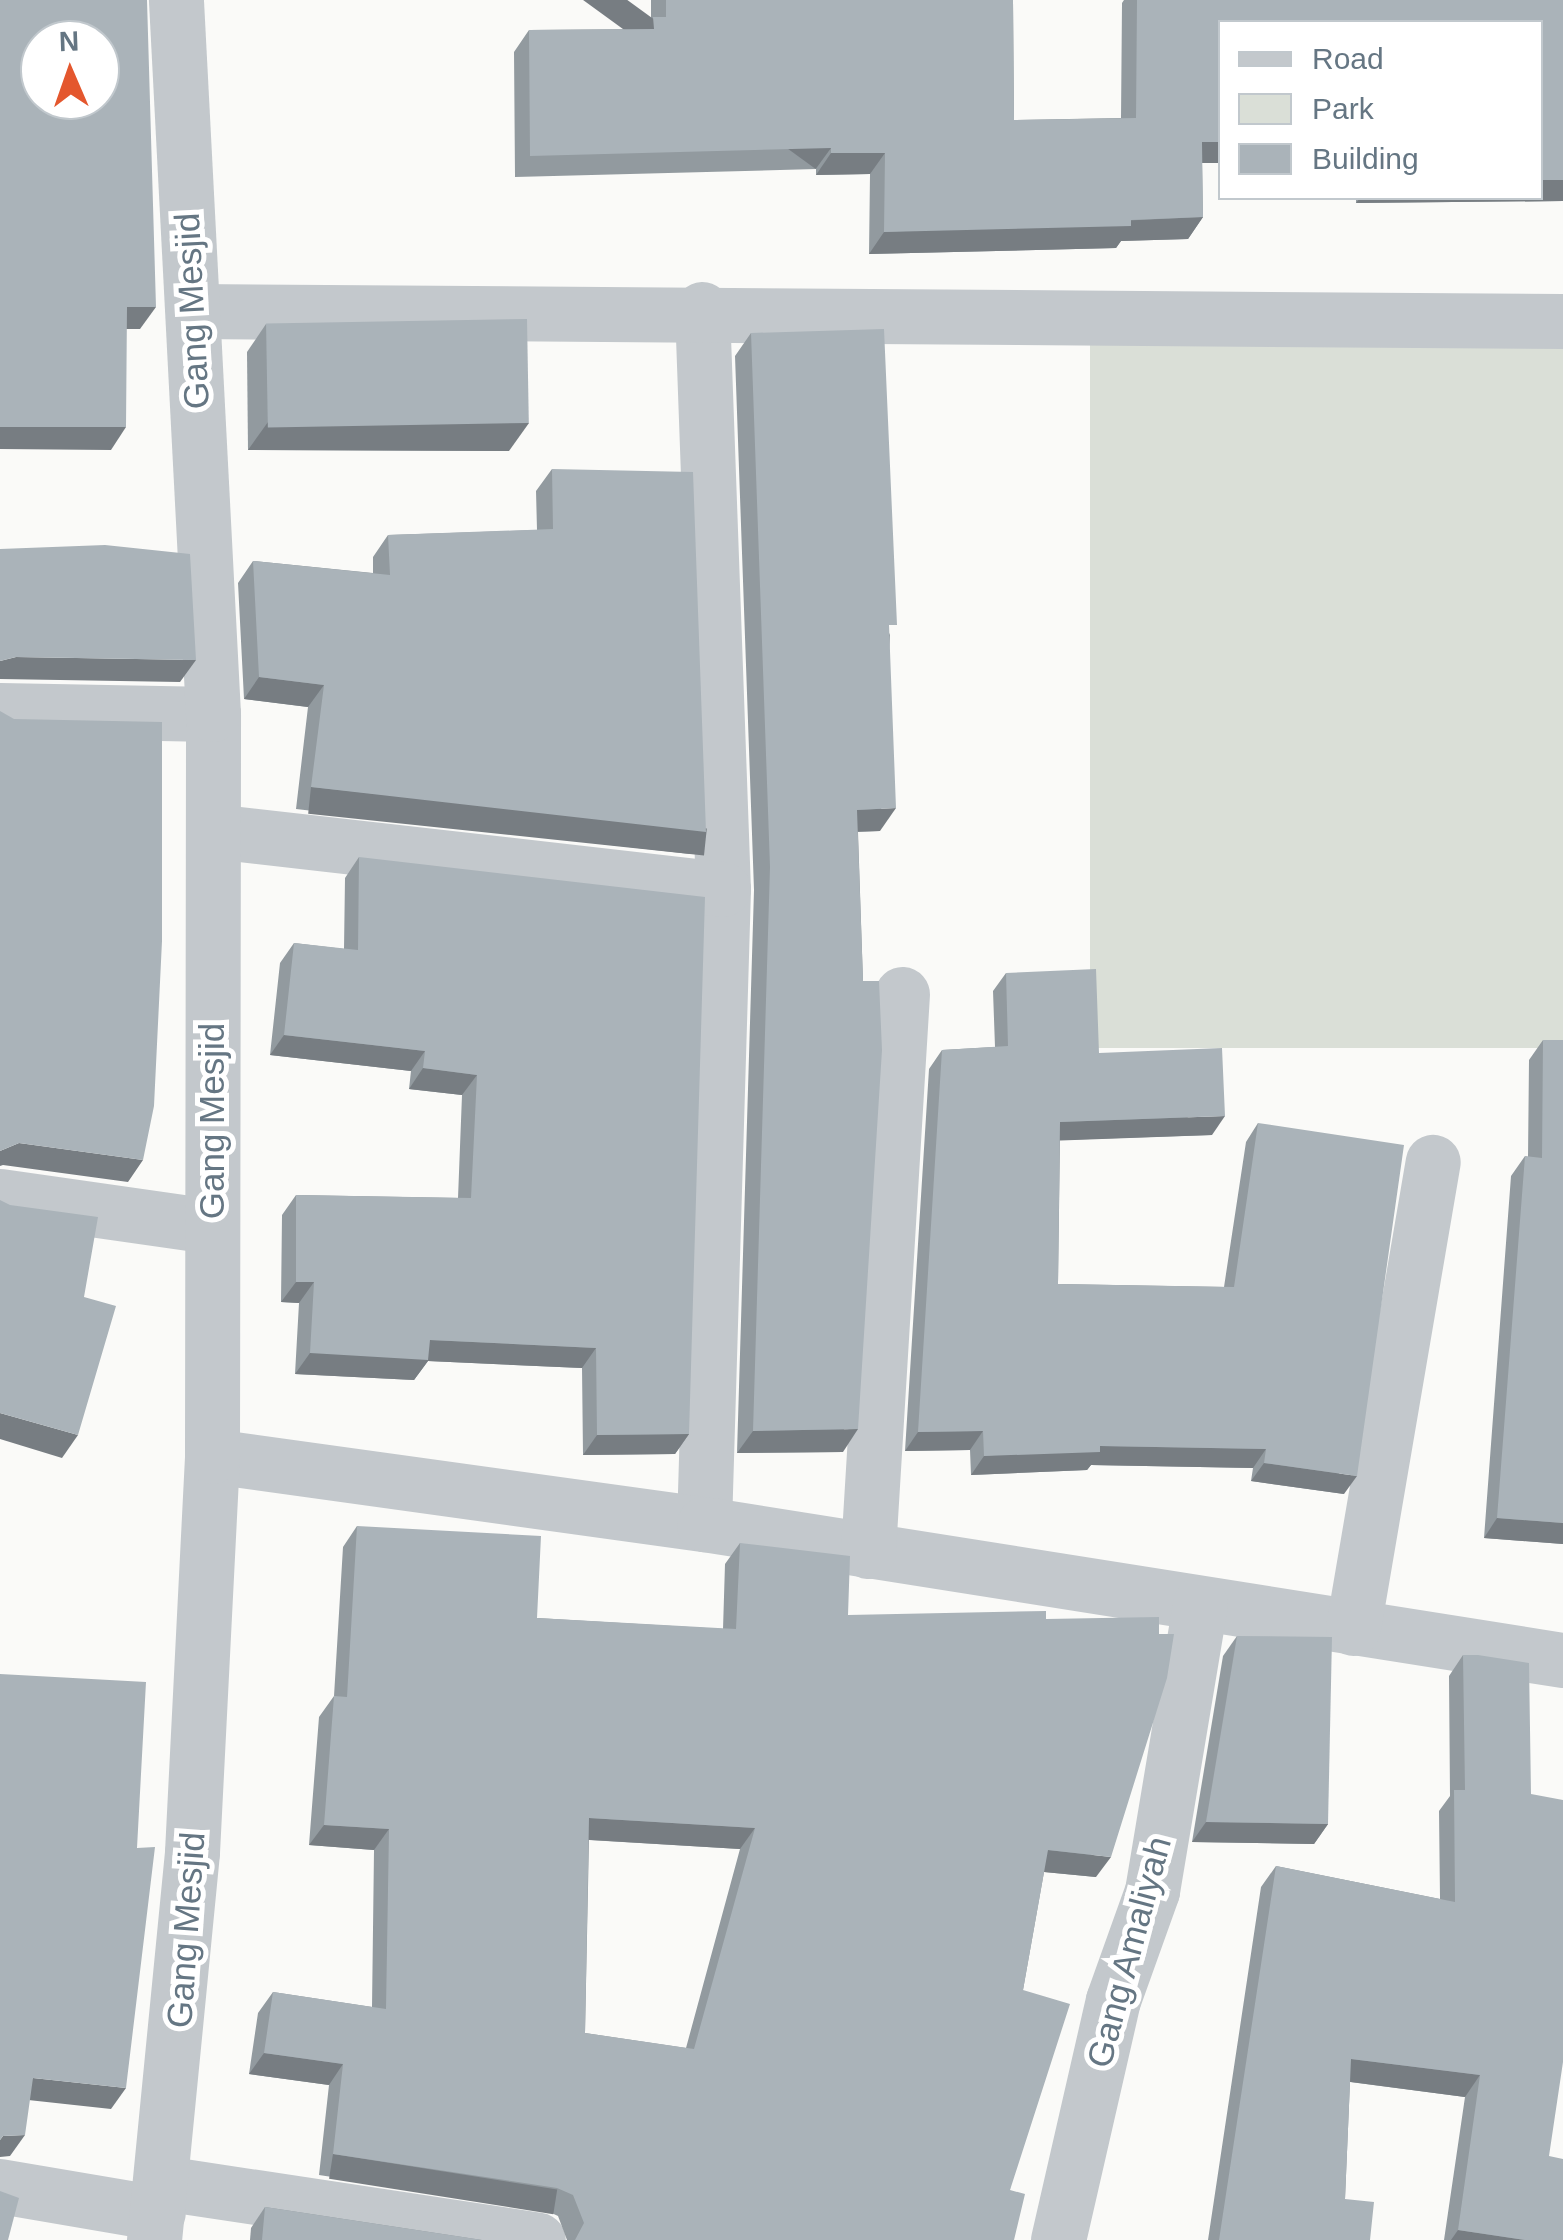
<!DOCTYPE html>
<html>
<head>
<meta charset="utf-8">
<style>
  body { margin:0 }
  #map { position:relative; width:1563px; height:2240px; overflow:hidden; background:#fafaf8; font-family:Helvetica,sans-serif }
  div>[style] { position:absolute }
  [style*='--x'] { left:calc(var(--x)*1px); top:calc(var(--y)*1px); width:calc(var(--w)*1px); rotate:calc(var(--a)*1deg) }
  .green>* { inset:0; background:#dadfd7; transform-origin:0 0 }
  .minor>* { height:55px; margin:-27.5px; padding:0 27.5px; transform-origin:27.5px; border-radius:27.5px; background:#c3c8cc }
  .wall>* { inset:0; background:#929a9f }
  .shaded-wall>* { inset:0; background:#777d82; transform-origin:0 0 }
  .building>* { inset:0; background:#aab3b9; transform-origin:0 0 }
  span { translate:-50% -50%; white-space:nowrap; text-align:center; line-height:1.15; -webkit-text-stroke:10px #fff; paint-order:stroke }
  .street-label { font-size:35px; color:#657683 }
  .legend { position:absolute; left:1218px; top:20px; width:325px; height:180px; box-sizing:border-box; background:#fff; border:2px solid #c1c8cd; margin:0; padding:12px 18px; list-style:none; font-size:30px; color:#657683 }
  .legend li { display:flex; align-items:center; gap:20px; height:50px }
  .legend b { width:50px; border:2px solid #c1c8cd }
  .north { position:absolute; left:20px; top:20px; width:100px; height:100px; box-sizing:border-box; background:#fff; border:2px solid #c1c8cd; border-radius:50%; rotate:358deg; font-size:28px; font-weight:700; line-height:40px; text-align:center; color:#657683 }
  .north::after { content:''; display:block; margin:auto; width:35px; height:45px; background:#e4572e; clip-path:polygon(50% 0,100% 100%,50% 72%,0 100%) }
</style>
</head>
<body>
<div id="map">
  <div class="green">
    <i style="left:1563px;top:330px;width:718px;height:473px;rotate:90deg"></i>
  </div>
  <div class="minor">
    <i style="--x:702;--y:309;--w:580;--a:87.93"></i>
    <i style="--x:723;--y:889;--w:635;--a:91.71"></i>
    <i style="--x:193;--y:311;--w:1370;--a:0.42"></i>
    <i style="--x:0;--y:710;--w:213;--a:1.1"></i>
    <i style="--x:213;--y:831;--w:513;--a:6.49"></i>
    <i style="--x:0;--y:1196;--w:214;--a:8.1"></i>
    <i style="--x:212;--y:1456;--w:497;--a:7.9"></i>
    <i style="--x:704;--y:1524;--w:870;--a:9"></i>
    <i style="--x:868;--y:1551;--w:558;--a:-86.51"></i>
    <i style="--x:1353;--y:1628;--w:473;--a:-80.3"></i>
    <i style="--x:163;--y:2183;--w:379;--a:8.6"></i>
    <i style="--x:0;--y:2186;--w:160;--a:9.7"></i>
    <i style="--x:154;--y:2240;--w:390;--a:-84.4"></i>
    <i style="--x:192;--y:1852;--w:397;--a:-87.1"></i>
    <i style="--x:212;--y:1456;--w:742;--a:-89.92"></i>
    <i style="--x:213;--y:714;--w:715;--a:-92.97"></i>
    <i style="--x:1058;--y:2240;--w:246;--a:-77.1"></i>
    <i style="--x:1113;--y:2000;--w:116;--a:-70.3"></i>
    <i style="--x:1152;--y:1891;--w:291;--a:-80.5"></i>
  </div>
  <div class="wall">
    <i style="clip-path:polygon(651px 0,1013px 0,1014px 120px,1121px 118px,1122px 3px,1124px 0,1563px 0,1563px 201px,1356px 203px,1356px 198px,1540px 198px,1220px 22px,1220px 163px,1202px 163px,1203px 217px,1188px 239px,1121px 241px,1116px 248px,869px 254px,870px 174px,816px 175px,816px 169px,515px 177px,514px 52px,529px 30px,645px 29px,651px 20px)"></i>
    <i style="clip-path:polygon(266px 324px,509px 451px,248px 450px,247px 352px)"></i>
    <i style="clip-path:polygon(751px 333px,890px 635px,880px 831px,858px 832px,863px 981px,843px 1452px,737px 1453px,754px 890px,735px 356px)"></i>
    <i style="clip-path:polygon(552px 469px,690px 854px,296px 809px,308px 707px,244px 699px,238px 583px,253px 561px,373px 573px,373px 557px,388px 535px,537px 530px,536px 491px)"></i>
    <i style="clip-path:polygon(359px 857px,689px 1434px,675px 1454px,583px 1455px,582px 1368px,428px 1361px,414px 1380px,295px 1374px,299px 1303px,281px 1302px,282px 1215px,296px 1195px,458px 1198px,462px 1095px,409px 1089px,411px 1071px,270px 1055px,280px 963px,294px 943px,344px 949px,345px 878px)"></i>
    <i style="clip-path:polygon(1006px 973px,1099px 1053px,1212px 1135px,1060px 1140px,1058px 1284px,1224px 1287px,1246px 1142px,1258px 1123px,1344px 1494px,1251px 1481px,1253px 1468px,1091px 1465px,1087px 1470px,971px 1475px,970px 1450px,905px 1451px,929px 1069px,942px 1050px,995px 1047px,993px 991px)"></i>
    <i style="clip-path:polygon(1543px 1040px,1563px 1544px,1484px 1538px,1511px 1176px,1525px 1156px,1528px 1157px,1529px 1060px)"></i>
    <i style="clip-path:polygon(evenodd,357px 1526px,537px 1618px,723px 1629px,725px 1564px,740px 1543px,848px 1615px,1046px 1619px,1096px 1877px,1044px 1872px,1023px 1990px,1010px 2190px,1014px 2240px,567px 2240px,558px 2216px,543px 2209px,319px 2175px,329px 2085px,249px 2074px,258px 2013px,273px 1992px,372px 2007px,374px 1850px,309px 1845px,319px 1717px,334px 1696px,343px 1547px,357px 1526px,589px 1840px,740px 1849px,686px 2048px,585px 2033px,589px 1840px)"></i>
    <i style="clip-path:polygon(1237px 1636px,1328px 1824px,1314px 1844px,1192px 1842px,1223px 1656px)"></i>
    <i style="clip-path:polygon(1463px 1655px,1531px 1794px,1549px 2156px,1563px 2240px,1444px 2240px,1465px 2097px,1350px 2082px,1345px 2199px,1370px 2240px,1208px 2240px,1261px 1887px,1276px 1866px,1440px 1899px,1439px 1811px,1450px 1796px,1449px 1676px)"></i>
    <i style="clip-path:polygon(265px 2207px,482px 2240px,250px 2240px,251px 2228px)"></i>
  </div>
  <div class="shaded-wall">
    <i style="clip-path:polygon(1202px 142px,1220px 142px,1220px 163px,1187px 163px)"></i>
    <i style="left:831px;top:148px;width:26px;height:301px;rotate:126deg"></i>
    <i style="clip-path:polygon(831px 153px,885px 153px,870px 174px,816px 175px)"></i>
    <i style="clip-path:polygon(1540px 180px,1563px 180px,1563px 201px,1356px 203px,1360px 198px,1540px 198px)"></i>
    <i style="clip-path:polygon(1203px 217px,1188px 239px,1121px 241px,1116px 248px,869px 254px,884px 232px)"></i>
    <i style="clip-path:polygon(127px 307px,156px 307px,140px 329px,111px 329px)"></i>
    <i style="clip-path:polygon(268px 422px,529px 423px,509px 451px,248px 450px)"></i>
    <i style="clip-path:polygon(0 427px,126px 427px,111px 450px,0 449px)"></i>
    <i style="clip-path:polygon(16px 657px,196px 660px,180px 682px,0 679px,0 661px)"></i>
    <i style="clip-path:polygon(259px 677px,324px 685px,308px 707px,244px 699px)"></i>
    <i style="left:311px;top:787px;width:398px;height:27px;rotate:6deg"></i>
    <i style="clip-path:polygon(896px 808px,880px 831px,841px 832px,857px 810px)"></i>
    <i style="clip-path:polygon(284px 1035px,425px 1051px,411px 1071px,270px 1055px)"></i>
    <i style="clip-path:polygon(423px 1068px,477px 1075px,462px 1095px,409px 1089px)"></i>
    <i style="clip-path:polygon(1225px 1116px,1212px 1135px,1047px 1141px,1060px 1122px)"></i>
    <i style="clip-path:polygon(19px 1143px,143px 1160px,128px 1182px,3px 1165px,0 1166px,0 1151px)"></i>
    <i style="clip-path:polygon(296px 1282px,314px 1282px,299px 1303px,281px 1302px)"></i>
    <i style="clip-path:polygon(430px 1340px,596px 1348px,582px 1368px,428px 1361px,414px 1380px,295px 1374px,310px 1353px)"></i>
    <i style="clip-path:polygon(0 1413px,78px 1435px,62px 1458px,0 1439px)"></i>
    <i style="clip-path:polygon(858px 1429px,843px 1452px,737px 1453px,753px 1431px)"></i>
    <i style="clip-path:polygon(983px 1431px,970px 1450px,905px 1451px,918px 1432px)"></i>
    <i style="clip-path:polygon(689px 1434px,675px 1454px,583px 1455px,597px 1435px)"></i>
    <i style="clip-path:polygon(1100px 1446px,1266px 1449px,1253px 1468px,1091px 1465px,1087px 1470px,971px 1475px,984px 1456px)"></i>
    <i style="clip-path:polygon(1264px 1463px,1357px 1476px,1344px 1494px,1251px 1481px)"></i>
    <i style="clip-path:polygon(1497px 1518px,1563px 1523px,1563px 1544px,1484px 1538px)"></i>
    <i style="clip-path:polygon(589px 1818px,755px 1828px,740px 1849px,575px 1839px)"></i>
    <i style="clip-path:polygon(1206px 1822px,1328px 1824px,1314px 1844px,1192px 1842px)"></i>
    <i style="clip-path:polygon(324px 1825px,389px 1829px,374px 1850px,309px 1845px)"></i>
    <i style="clip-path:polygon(1048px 1850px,1111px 1857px,1096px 1877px,1034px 1871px)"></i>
    <i style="clip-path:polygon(264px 2053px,343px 2064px,329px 2085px,249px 2074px)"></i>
    <i style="clip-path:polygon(1351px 2059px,1480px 2075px,1465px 2097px,1336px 2080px)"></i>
    <i style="clip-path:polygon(33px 2078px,126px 2088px,111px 2109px,19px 2099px)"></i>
    <i style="clip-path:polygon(25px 2135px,10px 2156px,0 2157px,0 2140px,3px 2136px)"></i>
    <i style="left:333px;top:2154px;width:227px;height:25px;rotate:9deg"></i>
    <i style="clip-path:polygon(1458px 2230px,1525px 2240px,1451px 2240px)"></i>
  </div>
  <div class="building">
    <i style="clip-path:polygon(evenodd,0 0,147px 0,156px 307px,127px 307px,126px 427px,0 427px,0 0,40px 40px,100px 40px,100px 100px,40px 100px,40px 40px)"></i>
    <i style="clip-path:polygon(666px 0,1013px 0,1014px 120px,1136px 118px,1137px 0,1563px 0,1563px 180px,1540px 180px,1540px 22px,1220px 22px,1220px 142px,1202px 142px,1203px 217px,1131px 220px,1131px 226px,884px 232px,885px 153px,831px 153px,831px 148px,530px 156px,529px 30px,654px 29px,653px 17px,666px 17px)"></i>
    <i style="left:527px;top:319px;width:104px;height:261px;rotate:89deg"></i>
    <i style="clip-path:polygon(884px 329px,897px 625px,889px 625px,896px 808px,857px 810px,863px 981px,879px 981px,882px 1050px,858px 1429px,753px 1431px,770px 867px,751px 333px)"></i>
    <i style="clip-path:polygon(552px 469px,693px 472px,706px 832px,311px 787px,324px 685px,259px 677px,253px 561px,390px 575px,388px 535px,553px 529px)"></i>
    <i style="clip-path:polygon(105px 545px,190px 554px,196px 660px,16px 657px,0 661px,0 549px)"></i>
    <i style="clip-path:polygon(0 711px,14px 719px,162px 722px,162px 941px,154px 1106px,143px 1160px,19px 1143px,0 1151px)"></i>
    <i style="clip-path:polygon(359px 857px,705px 897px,689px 1434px,597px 1435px,596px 1348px,430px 1340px,428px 1360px,310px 1353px,314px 1282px,296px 1282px,296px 1195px,471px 1198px,477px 1075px,423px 1068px,425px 1051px,284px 1035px,294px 943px,358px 950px)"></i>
    <i style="clip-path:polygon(1096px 969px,1099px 1053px,1222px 1048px,1225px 1116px,1060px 1122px,1058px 1284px,1234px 1287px,1258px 1123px,1404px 1145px,1357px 1476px,1264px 1463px,1266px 1449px,1100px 1446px,1100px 1452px,984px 1456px,983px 1431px,918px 1432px,942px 1050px,1008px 1046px,1006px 973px)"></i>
    <i style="clip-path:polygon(1543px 1040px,1563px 1040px,1563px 1523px,1497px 1518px,1525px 1156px,1542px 1158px)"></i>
    <i style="clip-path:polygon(0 1200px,10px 1205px,98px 1217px,84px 1297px,116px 1306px,78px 1435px,0 1413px)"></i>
    <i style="clip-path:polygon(evenodd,357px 1526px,541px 1536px,537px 1618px,736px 1629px,740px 1543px,850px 1556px,848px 1615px,1046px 1611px,1046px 1619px,1159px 1617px,1159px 1634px,1174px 1634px,1167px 1678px,1111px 1857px,1048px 1850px,1023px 1990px,1070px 2004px,1010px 2190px,1025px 2194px,1014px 2240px,575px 2240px,584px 2223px,573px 2195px,557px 2188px,333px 2154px,343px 2064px,264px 2053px,273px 1992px,386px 2009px,389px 1829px,324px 1825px,334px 1696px,347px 1697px,357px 1526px,589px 1818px,755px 1828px,694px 2049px,585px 2033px,589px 1818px)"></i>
    <i style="clip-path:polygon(1237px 1636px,1332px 1637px,1328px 1824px,1206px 1822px)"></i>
    <i style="clip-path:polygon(1463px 1655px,1478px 1655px,1529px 1663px,1531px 1794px,1563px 1800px,1563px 2062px,1549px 2156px,1563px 2159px,1563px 2240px,1525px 2240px,1458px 2230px,1480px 2075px,1351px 2059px,1345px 2199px,1374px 2202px,1370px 2240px,1219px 2240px,1276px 1866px,1455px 1902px,1454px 1790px,1465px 1790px)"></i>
    <i style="clip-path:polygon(0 1674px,146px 1682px,137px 1848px,155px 1847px,126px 2088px,33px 2078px,25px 2135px,3px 2136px,0 2140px)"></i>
    <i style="clip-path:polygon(0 2191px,19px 2198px,8px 2240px,0 2240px)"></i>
    <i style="clip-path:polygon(265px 2207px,482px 2240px,262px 2240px)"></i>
  </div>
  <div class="street-label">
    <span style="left:192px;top:311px;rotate:-93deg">Gang Mesjid</span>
    <span style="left:212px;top:1121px;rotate:-90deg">Gang Mesjid</span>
    <span style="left:186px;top:1930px;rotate:-86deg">Gang Mesjid</span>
    <span style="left:1129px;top:1952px;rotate:-75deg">Gang Amaliyah</span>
  </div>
  <ul class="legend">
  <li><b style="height:12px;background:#c3c8cc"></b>Road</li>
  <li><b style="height:28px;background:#dadfd7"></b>Park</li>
  <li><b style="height:28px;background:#aab3b9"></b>Building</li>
  </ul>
  <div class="north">N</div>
</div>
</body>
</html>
